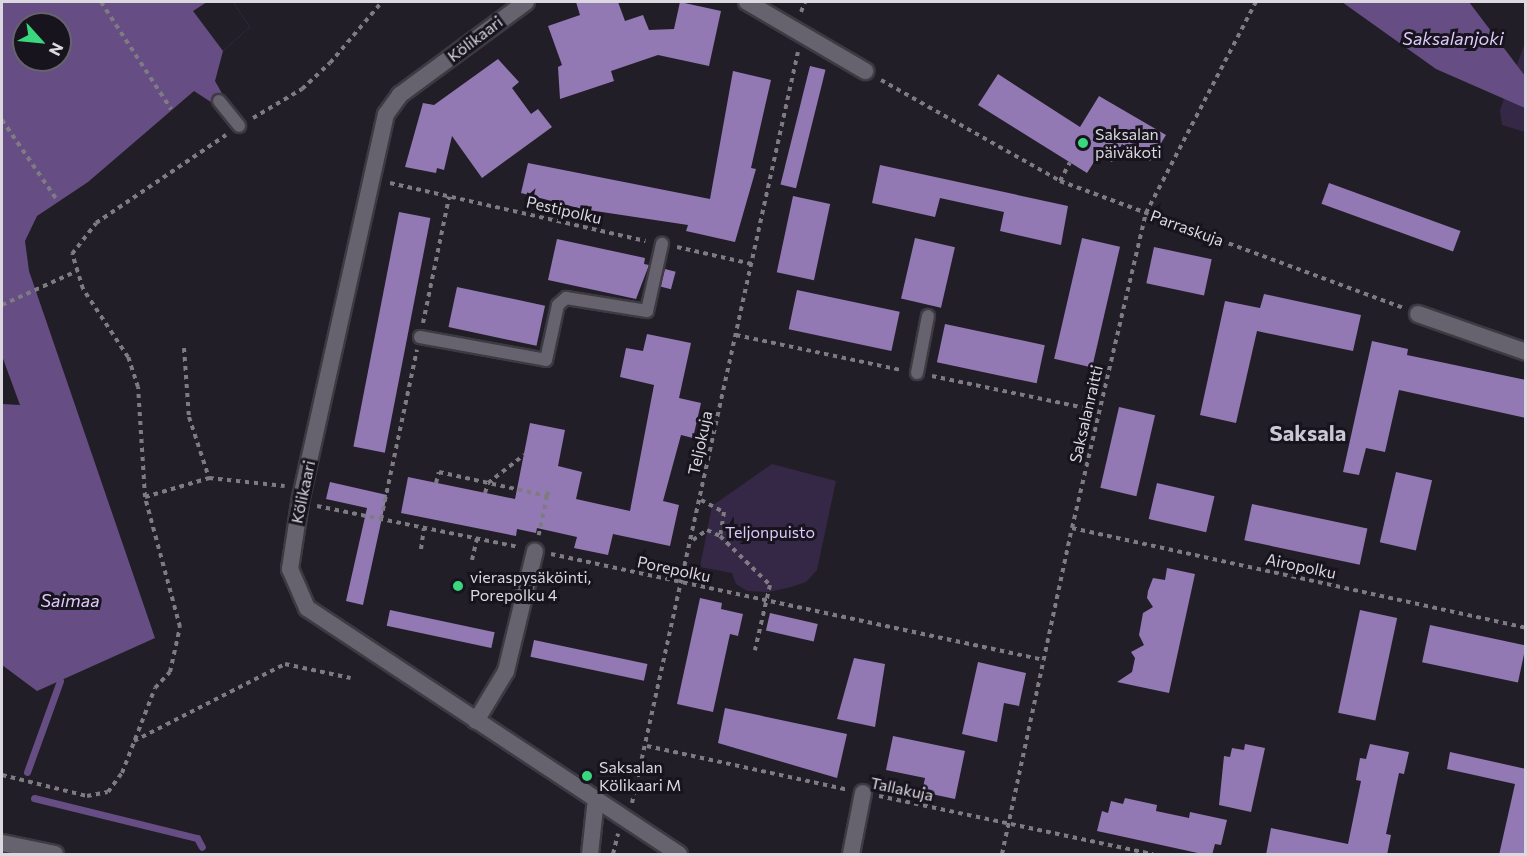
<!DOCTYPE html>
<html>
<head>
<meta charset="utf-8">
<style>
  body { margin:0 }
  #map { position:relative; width:1527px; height:856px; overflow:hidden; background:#221e27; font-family:Commissioner,sans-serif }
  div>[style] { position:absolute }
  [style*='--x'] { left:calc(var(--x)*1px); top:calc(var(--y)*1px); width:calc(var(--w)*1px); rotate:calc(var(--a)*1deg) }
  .green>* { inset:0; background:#352846 }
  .water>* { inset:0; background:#664e84 }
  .pier>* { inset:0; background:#221e27 }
  .stream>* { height:7px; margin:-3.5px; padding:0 3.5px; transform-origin:3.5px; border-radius:3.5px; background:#664e84 }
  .building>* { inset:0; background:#9279b3; transform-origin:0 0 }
  .path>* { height:4px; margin-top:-2px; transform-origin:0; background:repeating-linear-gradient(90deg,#7e7b82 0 4.5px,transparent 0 9px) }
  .roads { filter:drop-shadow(2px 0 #3d3a42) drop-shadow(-2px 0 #3d3a42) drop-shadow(0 2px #3d3a42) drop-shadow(0 -2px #3d3a42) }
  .service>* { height:12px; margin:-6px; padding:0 6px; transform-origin:6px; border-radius:6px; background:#67636e }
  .minor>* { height:16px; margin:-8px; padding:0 8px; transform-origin:8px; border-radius:8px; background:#67636e }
  .dots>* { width:16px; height:16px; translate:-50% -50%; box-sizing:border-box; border:3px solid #18141e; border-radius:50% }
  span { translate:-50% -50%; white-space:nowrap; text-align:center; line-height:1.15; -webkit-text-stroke:6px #18141e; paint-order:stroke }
  .street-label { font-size:16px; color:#dbd9df }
  .poi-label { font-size:16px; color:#dbd9df }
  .left { translate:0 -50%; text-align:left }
  .park-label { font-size:16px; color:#ddc8fb }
  .water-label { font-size:18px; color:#dfcafd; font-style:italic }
  .district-label { font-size:22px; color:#ccc7d4; font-weight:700 }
  .frame { position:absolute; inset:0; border:3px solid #dbd9df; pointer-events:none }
  .north { position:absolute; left:12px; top:12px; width:60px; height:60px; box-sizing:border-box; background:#18141e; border:2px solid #66636b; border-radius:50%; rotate:117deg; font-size:16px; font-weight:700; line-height:24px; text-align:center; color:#dbd9df }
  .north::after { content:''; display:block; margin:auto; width:21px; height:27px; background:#39d87f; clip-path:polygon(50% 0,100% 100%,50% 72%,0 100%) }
</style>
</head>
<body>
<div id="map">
  <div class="green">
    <i style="clip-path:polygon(1525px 43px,1525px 132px,1502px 125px,1500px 110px)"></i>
    <i style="clip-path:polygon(772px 464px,836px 481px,817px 570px,806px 582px,791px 587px,769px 592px,747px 591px,736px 584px,732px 573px,700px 567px,712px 506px)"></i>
  </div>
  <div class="water">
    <i style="clip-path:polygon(evenodd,2px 2px,233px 2px,250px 27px,223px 51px,215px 81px,224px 97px,214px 104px,194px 91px,88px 182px,37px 216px,25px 241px,29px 271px,155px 638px,37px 691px,2px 665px,2px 404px,20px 405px,2px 356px,2px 2px,24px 24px,60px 24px,60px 60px,24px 60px,24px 24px)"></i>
    <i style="clip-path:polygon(1342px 2px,1469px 2px,1525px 76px,1525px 108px,1436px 69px)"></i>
  </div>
  <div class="pier">
    <i style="clip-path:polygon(207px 2px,233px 2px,250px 27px,223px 51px,193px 11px)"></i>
  </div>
  <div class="stream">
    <i style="--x:27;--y:772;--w:97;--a:-70.1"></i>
    <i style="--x:34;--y:798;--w:168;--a:13.8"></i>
    <i style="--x:197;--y:838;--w:10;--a:61"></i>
  </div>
  <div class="building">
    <i style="clip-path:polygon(576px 2px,618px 2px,625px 21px,643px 15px,649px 30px,674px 29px,680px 2px,721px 11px,709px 66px,658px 55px,611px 71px,614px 81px,560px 99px,558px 67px,562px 65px,548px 26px,580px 15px)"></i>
    <i style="clip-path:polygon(498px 59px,519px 82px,512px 88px,531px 114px,538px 109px,552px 127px,482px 178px,452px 136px,444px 170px,437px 168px,436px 173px,405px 167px,423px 103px,434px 105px)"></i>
    <i style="left:810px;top:66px;width:16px;height:122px;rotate:14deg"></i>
    <i style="clip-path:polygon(733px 71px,771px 80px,751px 168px,756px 169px,735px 242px,686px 231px,688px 225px,582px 209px,521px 193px,528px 163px,710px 199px)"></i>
    <i style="clip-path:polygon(998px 74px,1080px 127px,1099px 96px,1166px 135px,1150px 161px,1122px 144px,1112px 162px,1099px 154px,1087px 173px,978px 105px)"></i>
    <i style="clip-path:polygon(880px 165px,1068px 206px,1061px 245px,1000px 231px,1004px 212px,940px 198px,935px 217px,872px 203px)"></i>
    <i style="left:1329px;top:183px;width:140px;height:22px;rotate:20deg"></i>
    <i style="left:793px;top:196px;width:38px;height:78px;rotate:12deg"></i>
    <i style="left:399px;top:212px;width:32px;height:239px;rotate:11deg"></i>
    <i style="left:915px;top:238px;width:41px;height:62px;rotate:13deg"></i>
    <i style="left:1082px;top:238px;width:39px;height:124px;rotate:13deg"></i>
    <i style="clip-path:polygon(557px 239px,645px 258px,644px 264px,649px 265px,636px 299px,548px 280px)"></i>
    <i style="left:1154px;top:247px;width:59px;height:37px;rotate:12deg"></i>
    <i style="left:665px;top:269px;width:11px;height:18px;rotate:15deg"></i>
    <i style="left:457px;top:287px;width:90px;height:41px;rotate:12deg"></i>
    <i style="left:797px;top:290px;width:105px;height:40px;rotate:12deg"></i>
    <i style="clip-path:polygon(1264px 294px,1361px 315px,1353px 351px,1257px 331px,1236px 423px,1200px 415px,1225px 301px,1260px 308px)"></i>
    <i style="left:945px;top:324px;width:102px;height:39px;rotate:12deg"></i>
    <i style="clip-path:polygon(647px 334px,691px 343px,679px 398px,701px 403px,693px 438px,681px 435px,663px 501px,679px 505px,670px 546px,613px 534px,608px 555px,574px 548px,577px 537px,537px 528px,536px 533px,517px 529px,516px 536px,401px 513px,408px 477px,515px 499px,530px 423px,565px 430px,558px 466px,582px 472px,576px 499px,630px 511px,654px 385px,620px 377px,626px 348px,643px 351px)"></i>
    <i style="clip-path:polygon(1372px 341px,1408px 349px,1407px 355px,1526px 380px,1526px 418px,1399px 390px,1385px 452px,1366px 448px,1359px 475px,1343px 472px)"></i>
    <i style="left:1119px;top:407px;width:37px;height:83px;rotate:13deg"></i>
    <i style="left:1396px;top:472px;width:37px;height:72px;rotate:13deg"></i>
    <i style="clip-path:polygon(330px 482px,387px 495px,363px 605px,346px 601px,367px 508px,326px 499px)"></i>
    <i style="left:1157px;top:483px;width:59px;height:37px;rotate:13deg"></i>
    <i style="left:1252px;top:504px;width:118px;height:37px;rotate:12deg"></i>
    <i style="clip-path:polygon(1167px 568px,1195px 574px,1169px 693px,1117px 682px,1132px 672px,1135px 658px,1131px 652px,1144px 645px,1139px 635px,1143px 613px,1153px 607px,1147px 598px,1148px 591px,1153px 578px,1165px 580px)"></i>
    <i style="clip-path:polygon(700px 598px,722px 603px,721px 609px,743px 614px,738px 636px,730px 634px,713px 712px,677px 704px)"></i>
    <i style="left:390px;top:610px;width:107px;height:16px;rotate:12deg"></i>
    <i style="left:1360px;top:610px;width:38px;height:105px;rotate:12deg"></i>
    <i style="left:770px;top:613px;width:49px;height:18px;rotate:13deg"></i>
    <i style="left:1430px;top:625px;width:98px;height:38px;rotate:12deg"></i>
    <i style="left:534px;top:640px;width:116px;height:17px;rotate:12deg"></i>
    <i style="clip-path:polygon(854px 658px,885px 664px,875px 727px,837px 719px)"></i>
    <i style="clip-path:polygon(978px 662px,1026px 673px,1019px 706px,1004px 703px,997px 742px,962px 734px)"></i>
    <i style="clip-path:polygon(725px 708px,847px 734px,837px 778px,718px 743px)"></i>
    <i style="clip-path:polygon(893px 736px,965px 751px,955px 799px,922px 792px,925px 778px,886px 770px)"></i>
    <i style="clip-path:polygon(1245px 744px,1265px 748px,1251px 812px,1219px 805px,1224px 756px,1230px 757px,1232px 748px,1244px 750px)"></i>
    <i style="clip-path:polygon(1370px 744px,1409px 752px,1404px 774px,1399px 773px,1386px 834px,1391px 835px,1387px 855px,1266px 855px,1271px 828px,1348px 844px,1361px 781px,1356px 780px,1360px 758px,1366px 759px)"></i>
    <i style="clip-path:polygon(1450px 752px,1526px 769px,1526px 855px,1499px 855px,1515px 784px,1447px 769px)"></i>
    <i style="clip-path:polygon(1125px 798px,1157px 805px,1156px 811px,1189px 818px,1190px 812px,1227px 820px,1221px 845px,1215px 844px,1212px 855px,1207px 855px,1097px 831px,1102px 811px,1108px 813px,1111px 801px,1123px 804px)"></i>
  </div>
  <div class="path">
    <i style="--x:101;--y:2;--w:128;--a:56.8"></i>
    <i style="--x:801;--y:12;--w:11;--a:-68"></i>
    <i style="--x:881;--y:80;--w:206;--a:29.4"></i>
    <i style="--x:1060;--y:181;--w:366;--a:20.3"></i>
    <i style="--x:253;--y:118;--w:57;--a:-30.6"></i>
    <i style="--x:302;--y:89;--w:38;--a:-43"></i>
    <i style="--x:330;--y:63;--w:80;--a:-49.6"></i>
    <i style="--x:2;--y:120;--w:97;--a:55.5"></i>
    <i style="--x:1060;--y:181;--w:21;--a:-62"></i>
    <i style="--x:390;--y:183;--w:262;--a:12.8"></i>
    <i style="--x:677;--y:247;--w:77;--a:12.8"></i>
    <i style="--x:2;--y:305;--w:82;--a:-24.4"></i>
    <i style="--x:423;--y:323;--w:129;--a:-78.3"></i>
    <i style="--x:736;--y:335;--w:169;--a:12"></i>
    <i style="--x:184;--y:348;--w:69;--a:85.9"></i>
    <i style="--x:189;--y:417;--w:64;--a:71.8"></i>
    <i style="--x:932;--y:376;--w:171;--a:11.8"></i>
    <i style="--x:436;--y:483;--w:11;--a:-75"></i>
    <i style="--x:439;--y:472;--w:111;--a:12.5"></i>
    <i style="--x:547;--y:496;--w:40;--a:102"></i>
    <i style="--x:485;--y:493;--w:10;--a:-73"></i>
    <i style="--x:488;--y:483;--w:46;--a:-37.9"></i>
    <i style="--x:547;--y:496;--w:7;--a:-74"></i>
    <i style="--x:145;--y:497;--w:67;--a:-16.5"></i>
    <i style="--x:209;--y:478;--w:76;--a:6"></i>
    <i style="--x:701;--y:500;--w:26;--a:28"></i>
    <i style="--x:724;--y:512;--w:24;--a:99"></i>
    <i style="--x:720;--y:536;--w:70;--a:44.4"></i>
    <i style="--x:770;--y:585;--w:67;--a:103"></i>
    <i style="--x:317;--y:506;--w:205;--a:11.5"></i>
    <i style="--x:381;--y:519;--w:173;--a:-78"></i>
    <i style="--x:1072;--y:528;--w:465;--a:12.4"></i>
    <i style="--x:693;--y:540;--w:17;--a:-36"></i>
    <i style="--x:707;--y:530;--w:14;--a:25"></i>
    <i style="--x:421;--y:549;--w:21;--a:-82"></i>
    <i style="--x:551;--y:554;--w:504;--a:12.13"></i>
    <i style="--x:472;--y:560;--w:22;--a:-77"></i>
    <i style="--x:134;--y:741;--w:169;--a:-27"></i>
    <i style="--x:285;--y:664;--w:67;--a:12"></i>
    <i style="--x:647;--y:746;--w:203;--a:12.3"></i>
    <i style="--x:2;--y:775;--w:88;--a:13.9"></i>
    <i style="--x:87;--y:796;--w:21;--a:-11"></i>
    <i style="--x:108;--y:792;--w:24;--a:-54"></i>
    <i style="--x:122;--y:773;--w:91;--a:-68.8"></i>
    <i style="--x:155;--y:688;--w:22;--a:-47"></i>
    <i style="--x:170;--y:672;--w:46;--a:-77.5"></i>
    <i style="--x:180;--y:627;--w:135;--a:-105.1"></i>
    <i style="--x:145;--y:497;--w:110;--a:-93.6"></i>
    <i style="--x:138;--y:387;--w:32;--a:-108"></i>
    <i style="--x:128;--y:357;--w:82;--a:-123.5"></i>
    <i style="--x:83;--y:289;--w:37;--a:-107"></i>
    <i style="--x:72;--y:254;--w:39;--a:-52"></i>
    <i style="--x:96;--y:223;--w:157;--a:-34.1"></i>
    <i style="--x:879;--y:796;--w:280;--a:12"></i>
    <i style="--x:632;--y:803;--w:769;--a:-77.54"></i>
    <i style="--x:613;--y:854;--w:21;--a:-76"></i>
    <i style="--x:1002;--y:854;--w:333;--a:-77.9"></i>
    <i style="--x:1072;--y:528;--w:324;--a:-76.8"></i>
    <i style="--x:1146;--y:213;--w:238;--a:-62.5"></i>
  </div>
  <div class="roads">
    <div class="service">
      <i style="--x:219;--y:101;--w:32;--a:51"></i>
      <i style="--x:420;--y:337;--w:128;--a:10.3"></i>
      <i style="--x:546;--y:360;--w:56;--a:-77.7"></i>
      <i style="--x:558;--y:305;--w:11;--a:-41"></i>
      <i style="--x:566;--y:298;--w:82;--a:9.1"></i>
      <i style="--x:647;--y:311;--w:69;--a:-77.4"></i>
      <i style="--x:917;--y:373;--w:58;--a:-79.1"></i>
    </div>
    <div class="minor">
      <i style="--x:526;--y:2;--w:157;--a:143.6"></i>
      <i style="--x:400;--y:95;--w:24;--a:126"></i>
      <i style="--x:386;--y:114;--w:398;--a:102.5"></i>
      <i style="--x:300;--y:503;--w:67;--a:98.6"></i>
      <i style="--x:290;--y:569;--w:43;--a:66.4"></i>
      <i style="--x:307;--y:608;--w:446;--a:33.5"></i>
      <i style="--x:747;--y:2;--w:137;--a:30.3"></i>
      <i style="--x:1418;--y:314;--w:114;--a:19.4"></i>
      <i style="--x:476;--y:721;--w:58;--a:-59"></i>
      <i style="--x:506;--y:671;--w:123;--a:-76.4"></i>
      <i style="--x:2;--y:843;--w:54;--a:11.7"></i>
      <i style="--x:590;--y:854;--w:55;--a:-83.8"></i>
      <i style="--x:851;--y:854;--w:62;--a:-78.9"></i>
    </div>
  </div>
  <div class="dots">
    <i style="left:1083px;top:143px;background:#39d87f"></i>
    <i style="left:458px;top:586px;background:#39d87f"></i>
    <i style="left:587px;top:776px;background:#39d87f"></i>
  </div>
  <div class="street-label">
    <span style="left:475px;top:39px;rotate:-37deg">Kölikaari</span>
    <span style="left:564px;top:210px;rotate:13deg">Pestipolku</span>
    <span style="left:1187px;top:228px;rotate:20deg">Parraskuja</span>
    <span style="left:1086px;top:414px;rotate:-77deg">Saksalanraitti</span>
    <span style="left:700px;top:443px;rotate:-78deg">Teljokuja</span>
    <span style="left:303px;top:492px;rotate:-78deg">Kölikaari</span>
    <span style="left:1301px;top:566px;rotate:12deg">Airopolku</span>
    <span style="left:674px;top:569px;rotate:12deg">Porepolku</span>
    <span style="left:902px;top:789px;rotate:12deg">Tallakuja</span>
  </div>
  <div class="poi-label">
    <span class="left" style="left:1095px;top:143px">Saksalan<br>päiväkoti</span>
    <span class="left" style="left:470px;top:586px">vieraspysäköinti,<br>Porepolku 4</span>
    <span class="left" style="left:599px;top:776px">Saksalan<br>Kölikaari M</span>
  </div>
  <div class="park-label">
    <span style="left:770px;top:532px">Teljonpuisto</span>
  </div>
  <div class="water-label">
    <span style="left:1453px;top:38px">Saksalanjoki</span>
    <span style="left:70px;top:600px">Saimaa</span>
  </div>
  <div class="district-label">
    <span style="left:1308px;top:433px">Saksala</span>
  </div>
  <div class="frame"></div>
  <div class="north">N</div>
</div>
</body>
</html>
